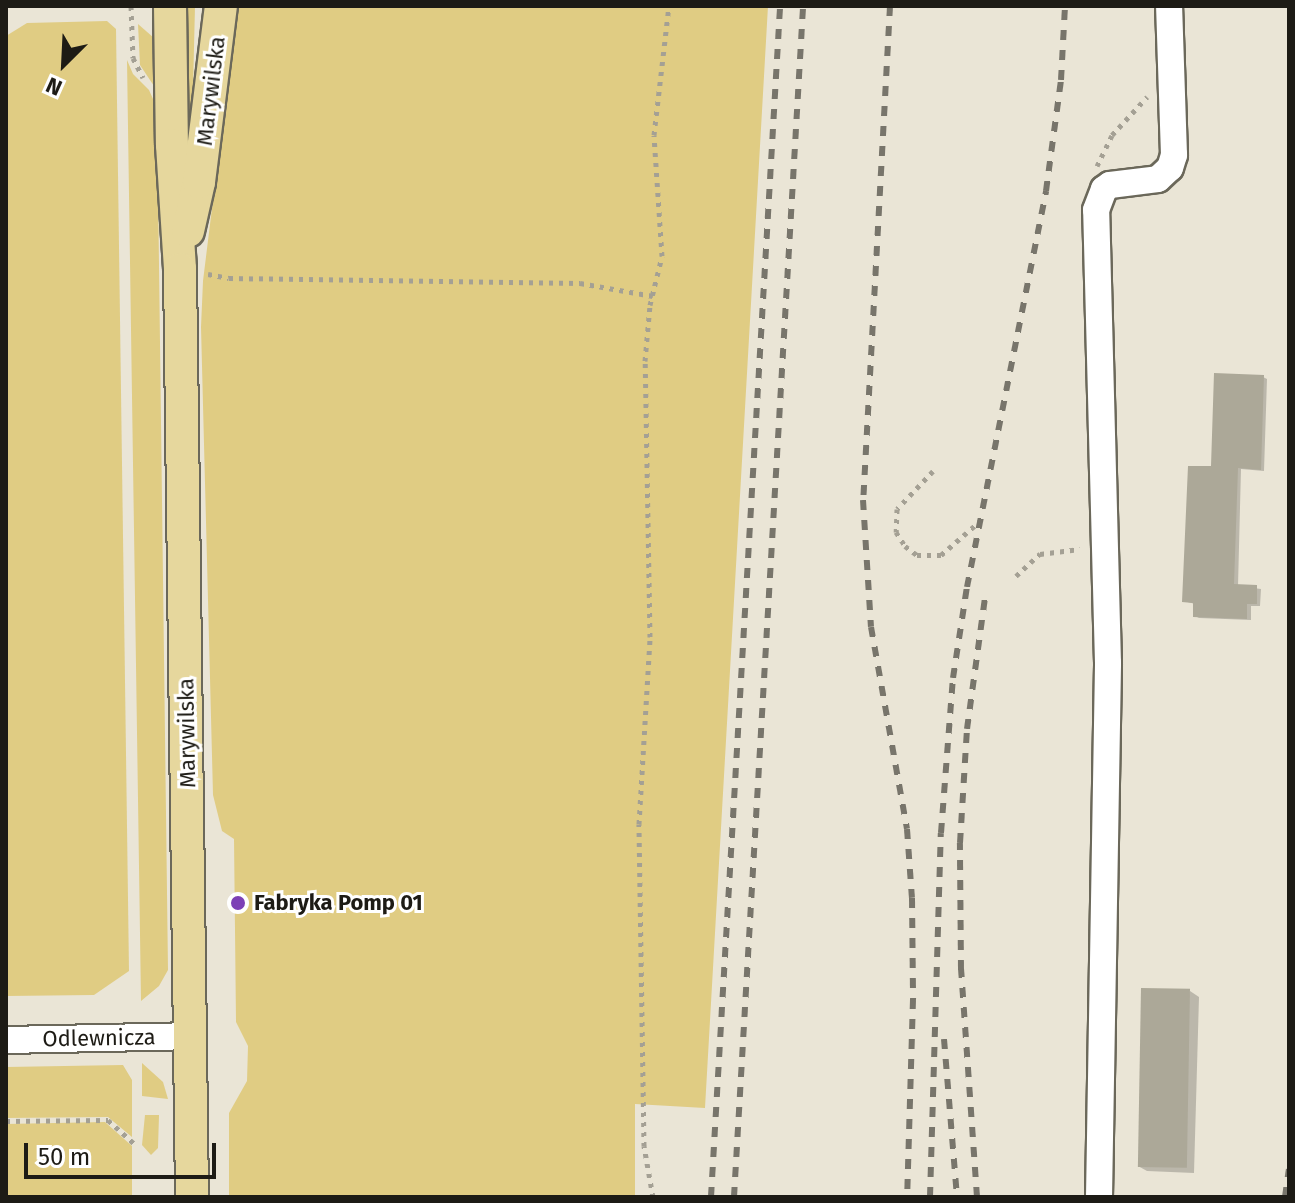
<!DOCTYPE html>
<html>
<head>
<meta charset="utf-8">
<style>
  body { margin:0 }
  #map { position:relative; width:1295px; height:1203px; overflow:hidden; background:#eae5d6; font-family:"Fira Sans",sans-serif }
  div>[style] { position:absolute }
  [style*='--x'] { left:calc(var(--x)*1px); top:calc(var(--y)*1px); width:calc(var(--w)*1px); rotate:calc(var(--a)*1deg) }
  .green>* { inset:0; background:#e0cc83 }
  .shadow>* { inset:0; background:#0003 }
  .building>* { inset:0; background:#aca898; transform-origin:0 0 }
  .path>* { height:5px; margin-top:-2.5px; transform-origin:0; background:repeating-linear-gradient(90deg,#a4a094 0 4px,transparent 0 10px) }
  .roads { filter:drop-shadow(2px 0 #6b685a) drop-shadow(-2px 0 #6b685a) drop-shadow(0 2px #6b685a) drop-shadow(0 -2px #6b685a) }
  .minor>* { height:26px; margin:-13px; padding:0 13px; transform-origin:13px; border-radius:13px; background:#fff }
  .major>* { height:32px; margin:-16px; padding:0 16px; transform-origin:16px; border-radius:16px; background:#e6d79d }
  .rail>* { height:6px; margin-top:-3px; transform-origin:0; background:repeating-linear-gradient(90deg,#78756b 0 10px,transparent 0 20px) }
  .dots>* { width:22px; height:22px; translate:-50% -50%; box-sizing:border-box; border:4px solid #fff; border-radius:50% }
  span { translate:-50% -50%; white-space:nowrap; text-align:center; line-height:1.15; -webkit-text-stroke:6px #fff; paint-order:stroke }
  .street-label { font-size:22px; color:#1d1b15 }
  .poi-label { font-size:22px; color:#1d1b15; font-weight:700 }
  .left { translate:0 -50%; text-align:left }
  .frame { position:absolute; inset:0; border:8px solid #1d1b15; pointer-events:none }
  .north { position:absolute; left:24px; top:24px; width:80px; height:80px; -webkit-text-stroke:6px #fff; paint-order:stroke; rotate:204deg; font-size:22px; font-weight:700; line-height:32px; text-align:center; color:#1d1b15 }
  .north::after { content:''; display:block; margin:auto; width:28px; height:36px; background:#1d1b15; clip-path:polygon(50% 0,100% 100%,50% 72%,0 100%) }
  .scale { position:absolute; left:24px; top:1143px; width:192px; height:36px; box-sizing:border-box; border:4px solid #1d1b15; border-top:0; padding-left:10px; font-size:24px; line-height:28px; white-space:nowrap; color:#1d1b15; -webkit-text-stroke:6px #fff; paint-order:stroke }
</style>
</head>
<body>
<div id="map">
  <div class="green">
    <i style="clip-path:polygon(186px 6px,195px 6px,192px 130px,188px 150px)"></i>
    <i style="clip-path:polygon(237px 6px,768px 6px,705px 1108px,635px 1104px,635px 1197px,229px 1197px,229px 1113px,247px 1081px,248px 1046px,236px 1022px,234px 839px,222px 831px,213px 795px,201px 327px,203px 281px)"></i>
    <i style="clip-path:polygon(107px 21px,116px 29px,129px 971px,94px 995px,6px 996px,6px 36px,27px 23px)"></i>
    <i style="clip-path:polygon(138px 24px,154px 38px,159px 52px,160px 78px,154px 86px,140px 65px)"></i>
    <i style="clip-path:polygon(127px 60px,133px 74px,149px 90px,157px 108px,168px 970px,159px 986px,141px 1001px)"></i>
    <i style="clip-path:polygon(142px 1063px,163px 1082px,168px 1099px,142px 1096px)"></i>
    <i style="clip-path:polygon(123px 1065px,132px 1080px,132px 1137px,108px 1117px,6px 1118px,6px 1067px)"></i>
    <i style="clip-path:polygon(145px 1115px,159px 1115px,158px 1148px,151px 1155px,142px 1145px)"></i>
    <i style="clip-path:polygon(105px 1122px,132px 1146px,132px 1197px,6px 1197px,6px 1124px)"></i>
  </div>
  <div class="shadow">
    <i style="clip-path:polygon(1263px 377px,1267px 379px,1264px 471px,1241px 469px,1238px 586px,1261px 589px,1260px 606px,1251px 606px,1251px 620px,1199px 618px,1195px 616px,1195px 604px,1184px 601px,1213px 468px)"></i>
    <i style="clip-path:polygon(1190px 991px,1199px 997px,1194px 1173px,1147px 1171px,1138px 1166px)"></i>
  </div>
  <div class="building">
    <i style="clip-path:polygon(1214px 373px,1264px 375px,1261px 470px,1238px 468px,1234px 584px,1257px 585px,1257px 604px,1247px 604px,1247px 619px,1193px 617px,1193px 603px,1182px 602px,1188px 466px,1211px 466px)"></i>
    <i style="left:1141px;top:988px;width:49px;height:179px;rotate:1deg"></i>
  </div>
  <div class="path">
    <i style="--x:131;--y:6;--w:52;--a:87.8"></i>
    <i style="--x:133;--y:58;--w:22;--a:63"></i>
    <i style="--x:1097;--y:166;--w:34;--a:-64"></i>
    <i style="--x:1112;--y:135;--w:52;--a:-47.4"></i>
    <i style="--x:208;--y:274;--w:21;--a:11"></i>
    <i style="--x:229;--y:278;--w:351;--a:0.8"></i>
    <i style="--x:580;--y:283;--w:74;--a:10.1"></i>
    <i style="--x:933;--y:471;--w:52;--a:133.5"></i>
    <i style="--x:897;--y:509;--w:23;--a:92"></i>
    <i style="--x:896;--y:532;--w:17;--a:57"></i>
    <i style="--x:905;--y:546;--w:15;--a:37"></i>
    <i style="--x:917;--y:555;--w:24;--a:0"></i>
    <i style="--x:941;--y:555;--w:52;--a:-41.1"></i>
    <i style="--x:1016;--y:576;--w:33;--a:-43"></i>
    <i style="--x:1040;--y:554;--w:40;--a:-7.1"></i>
    <i style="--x:6;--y:1121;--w:102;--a:-0.6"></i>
    <i style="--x:108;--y:1120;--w:39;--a:42"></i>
    <i style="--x:653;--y:1197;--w:52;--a:-100"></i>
    <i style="--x:644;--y:1146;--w:322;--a:-90.9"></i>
    <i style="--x:639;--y:824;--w:187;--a:-86.6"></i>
    <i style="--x:650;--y:637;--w:276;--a:-91"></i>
    <i style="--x:645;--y:361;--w:56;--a:-84.9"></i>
    <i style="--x:650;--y:305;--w:50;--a:-76.2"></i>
    <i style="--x:662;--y:256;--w:121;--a:-93.8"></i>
    <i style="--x:654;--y:135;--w:130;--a:-83.4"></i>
  </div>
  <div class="roads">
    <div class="minor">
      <i style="--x:6;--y:1040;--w:185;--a:-1.2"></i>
      <i style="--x:1099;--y:1197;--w:534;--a:-89.03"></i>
      <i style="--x:1108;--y:663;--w:453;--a:-91.5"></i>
      <i style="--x:1096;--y:210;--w:22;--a:-69"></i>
      <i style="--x:1104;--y:189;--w:7;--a:-34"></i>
      <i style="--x:1110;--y:185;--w:48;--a:-7.1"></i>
      <i style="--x:1158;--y:179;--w:16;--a:-43"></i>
      <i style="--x:1170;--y:168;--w:14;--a:-73"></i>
      <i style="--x:1174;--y:155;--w:149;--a:-91.9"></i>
    </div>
    <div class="major">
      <i style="--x:170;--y:6;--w:139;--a:89.2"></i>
      <i style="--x:172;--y:145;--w:124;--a:86.3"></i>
      <i style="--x:180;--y:269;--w:928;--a:89.26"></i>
      <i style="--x:188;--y:231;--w:50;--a:-77.3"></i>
      <i style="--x:199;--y:182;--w:177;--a:-82.9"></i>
    </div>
  </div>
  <div class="rail">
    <i style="--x:890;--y:6;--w:495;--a:93.1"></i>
    <i style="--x:863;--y:500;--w:127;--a:86.4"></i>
    <i style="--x:871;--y:627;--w:205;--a:79.9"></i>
    <i style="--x:907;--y:829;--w:69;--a:85.9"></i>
    <i style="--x:912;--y:898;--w:101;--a:89.4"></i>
    <i style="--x:913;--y:999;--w:198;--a:91.7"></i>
    <i style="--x:944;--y:1039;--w:159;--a:85.3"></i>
    <i style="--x:711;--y:1197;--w:1193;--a:-86.68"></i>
    <i style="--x:734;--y:1197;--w:1193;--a:-86.68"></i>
    <i style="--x:930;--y:1197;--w:364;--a:-88.3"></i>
    <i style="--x:941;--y:833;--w:155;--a:-85.6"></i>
    <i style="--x:953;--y:678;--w:92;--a:-81.3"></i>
    <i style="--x:967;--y:587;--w:404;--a:-78.7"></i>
    <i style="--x:1046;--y:191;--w:112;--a:-82.3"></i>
    <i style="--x:1061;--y:80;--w:74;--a:-86.9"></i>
    <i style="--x:977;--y:1197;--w:228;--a:-94"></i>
    <i style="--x:961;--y:970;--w:127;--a:-90.5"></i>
    <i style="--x:960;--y:843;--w:114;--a:-86.5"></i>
    <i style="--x:967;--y:729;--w:132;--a:-82.2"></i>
    <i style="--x:1285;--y:1197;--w:28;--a:-82"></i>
  </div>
  <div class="dots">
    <i style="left:238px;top:903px;background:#7d40b6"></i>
  </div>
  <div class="street-label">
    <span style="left:211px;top:91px;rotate:-83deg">Marywilska</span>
    <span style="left:187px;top:733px;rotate:-91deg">Marywilska</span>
    <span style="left:99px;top:1038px;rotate:-1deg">Odlewnicza</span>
  </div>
  <div class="poi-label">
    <span class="left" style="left:254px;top:903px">Fabryka Pomp 01</span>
  </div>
  <div class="frame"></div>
  <div class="north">N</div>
  <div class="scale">50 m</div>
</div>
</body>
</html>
